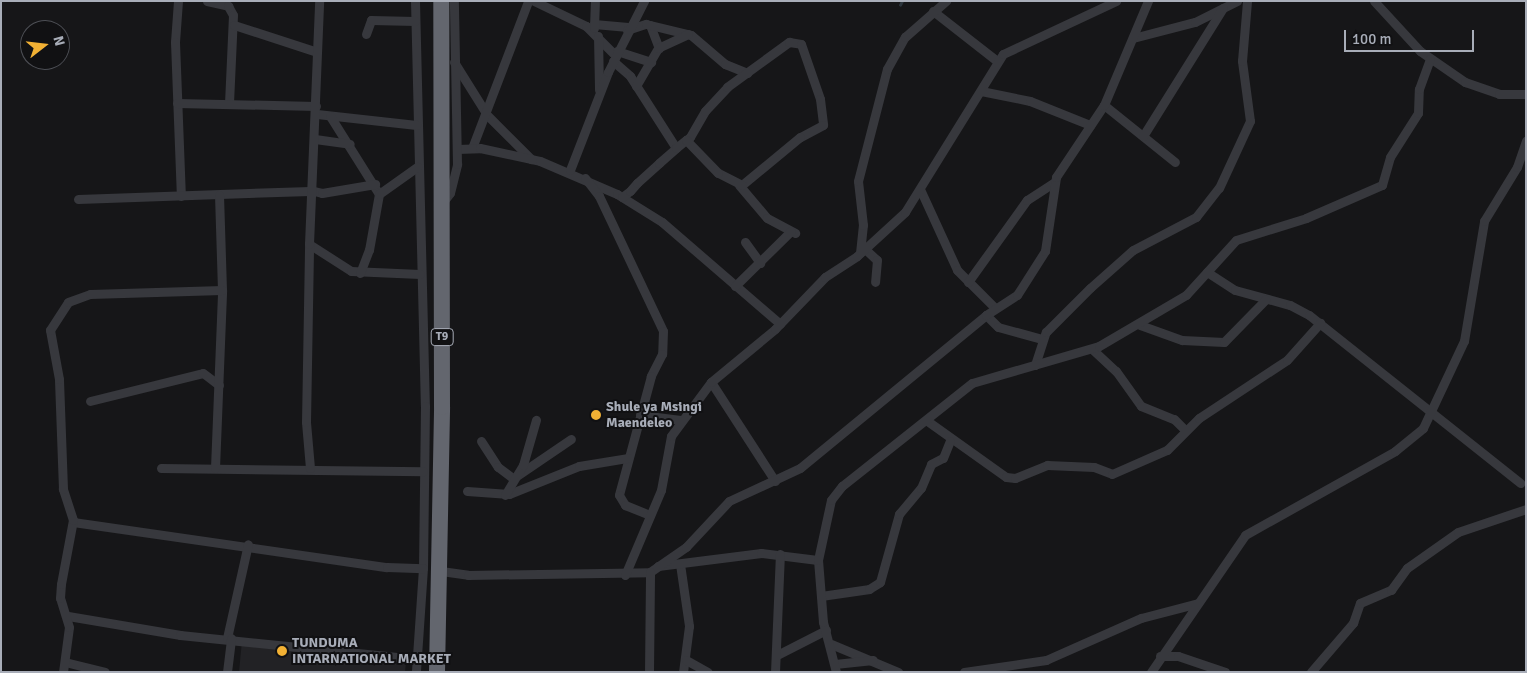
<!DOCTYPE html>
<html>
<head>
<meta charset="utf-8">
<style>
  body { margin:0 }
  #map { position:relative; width:1527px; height:673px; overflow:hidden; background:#161618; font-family:Signika,sans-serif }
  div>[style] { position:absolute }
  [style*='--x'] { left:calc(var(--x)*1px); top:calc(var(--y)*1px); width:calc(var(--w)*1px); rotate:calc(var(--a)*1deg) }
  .built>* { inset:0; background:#222225 }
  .stream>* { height:2.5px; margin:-1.25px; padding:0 1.25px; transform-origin:1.25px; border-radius:1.25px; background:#2c353c }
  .street>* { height:9px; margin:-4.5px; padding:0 4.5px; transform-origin:4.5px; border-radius:4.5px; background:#37383d }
  .highway>* { height:16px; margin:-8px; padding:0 8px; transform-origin:8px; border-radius:8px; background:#63666e }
  .dots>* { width:14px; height:14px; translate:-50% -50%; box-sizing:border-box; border:2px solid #111113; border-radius:50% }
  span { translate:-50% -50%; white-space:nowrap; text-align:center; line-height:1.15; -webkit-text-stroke:4px #111113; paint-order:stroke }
  .shield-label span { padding:1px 4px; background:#111113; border:1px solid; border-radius:4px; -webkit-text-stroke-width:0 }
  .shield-label { font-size:12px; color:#a8adb8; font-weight:700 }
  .poi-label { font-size:14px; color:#a8adb8; font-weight:700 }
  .left { translate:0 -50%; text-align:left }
  .frame { position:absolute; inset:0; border:2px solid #a8adb8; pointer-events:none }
  .north { position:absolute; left:20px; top:20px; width:50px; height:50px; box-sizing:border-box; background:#111113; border:1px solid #4d4f55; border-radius:50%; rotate:74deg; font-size:14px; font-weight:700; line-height:20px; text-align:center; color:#a8adb8 }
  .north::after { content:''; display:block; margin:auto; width:18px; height:22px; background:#f2b134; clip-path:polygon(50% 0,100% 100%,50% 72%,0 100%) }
  .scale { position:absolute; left:1344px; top:30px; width:130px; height:22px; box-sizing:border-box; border:2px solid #a8adb8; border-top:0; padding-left:6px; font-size:15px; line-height:18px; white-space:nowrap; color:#a8adb8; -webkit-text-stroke:4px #111113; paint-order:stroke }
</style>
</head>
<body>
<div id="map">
  <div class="built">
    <i style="clip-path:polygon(242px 640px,406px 662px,405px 672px,239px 672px)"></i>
  </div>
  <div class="stream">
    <i style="--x:900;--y:5;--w:4;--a:-63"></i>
  </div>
  <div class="street">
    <i style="--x:178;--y:1;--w:41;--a:94.2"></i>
    <i style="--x:175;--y:42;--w:154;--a:87.8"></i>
    <i style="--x:207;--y:1;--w:22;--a:13"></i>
    <i style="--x:228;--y:6;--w:10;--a:61"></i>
    <i style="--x:233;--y:15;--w:87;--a:92.6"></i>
    <i style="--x:415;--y:1;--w:405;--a:88.6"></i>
    <i style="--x:425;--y:406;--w:162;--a:90.7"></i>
    <i style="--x:423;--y:568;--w:104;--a:93.9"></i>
    <i style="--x:534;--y:1;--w:58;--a:25.7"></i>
    <i style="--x:586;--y:26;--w:41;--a:45"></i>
    <i style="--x:1374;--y:1;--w:68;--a:47.4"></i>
    <i style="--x:1420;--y:51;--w:55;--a:34.6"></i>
    <i style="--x:1465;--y:82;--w:36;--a:19"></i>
    <i style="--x:1499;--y:94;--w:27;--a:0"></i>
    <i style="--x:933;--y:11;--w:81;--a:38"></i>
    <i style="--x:594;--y:24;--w:34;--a:5"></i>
    <i style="--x:234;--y:25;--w:87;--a:18"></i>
    <i style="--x:650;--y:25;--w:25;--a:69"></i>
    <i style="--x:594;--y:28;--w:27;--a:-88"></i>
    <i style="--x:627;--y:30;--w:20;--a:-18"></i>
    <i style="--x:646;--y:24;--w:46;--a:13.7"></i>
    <i style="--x:691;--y:35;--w:45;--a:40.5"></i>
    <i style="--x:725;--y:64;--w:24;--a:22"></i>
    <i style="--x:366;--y:34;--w:15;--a:-70"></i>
    <i style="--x:371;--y:20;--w:44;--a:1.3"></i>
    <i style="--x:598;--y:36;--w:54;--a:88.9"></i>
    <i style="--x:1133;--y:38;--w:64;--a:-14.5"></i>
    <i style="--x:1195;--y:22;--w:47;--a:-26.6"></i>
    <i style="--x:617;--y:51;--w:36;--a:18"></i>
    <i style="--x:613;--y:61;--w:23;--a:41"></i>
    <i style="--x:630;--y:76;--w:85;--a:57.4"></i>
    <i style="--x:454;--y:62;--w:60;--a:57.9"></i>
    <i style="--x:636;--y:86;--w:44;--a:-59.9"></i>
    <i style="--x:658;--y:48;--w:33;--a:-25"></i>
    <i style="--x:981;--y:91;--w:50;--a:11.5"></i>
    <i style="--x:1030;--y:101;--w:65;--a:21.8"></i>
    <i style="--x:177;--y:103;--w:139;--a:1.2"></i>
    <i style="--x:1104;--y:105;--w:91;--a:38.8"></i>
    <i style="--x:317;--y:114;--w:100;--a:6.3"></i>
    <i style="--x:486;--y:114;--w:64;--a:45"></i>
    <i style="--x:330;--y:116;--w:92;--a:57.9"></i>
    <i style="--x:1143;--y:136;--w:151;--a:-58"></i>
    <i style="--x:315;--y:139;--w:35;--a:8"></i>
    <i style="--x:472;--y:148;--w:157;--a:-69.1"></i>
    <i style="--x:457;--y:149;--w:23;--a:-2"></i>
    <i style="--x:480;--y:148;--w:61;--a:12.2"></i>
    <i style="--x:540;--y:161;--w:84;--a:23.2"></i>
    <i style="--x:617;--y:194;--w:53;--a:31.9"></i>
    <i style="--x:662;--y:222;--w:156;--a:40.8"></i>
    <i style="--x:570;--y:170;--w:105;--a:-68.8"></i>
    <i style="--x:608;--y:72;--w:80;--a:-63.1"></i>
    <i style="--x:585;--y:178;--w:23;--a:52"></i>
    <i style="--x:599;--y:196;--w:149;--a:64.6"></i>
    <i style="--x:663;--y:331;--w:23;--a:92"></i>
    <i style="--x:662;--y:354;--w:25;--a:117"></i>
    <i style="--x:651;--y:376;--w:123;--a:105.1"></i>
    <i style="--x:619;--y:495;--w:12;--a:59"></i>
    <i style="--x:625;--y:505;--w:27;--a:22"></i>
    <i style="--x:739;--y:185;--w:43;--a:49.7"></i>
    <i style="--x:767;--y:218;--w:32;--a:28"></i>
    <i style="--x:920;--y:189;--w:89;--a:65.4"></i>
    <i style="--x:957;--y:270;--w:54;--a:45"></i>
    <i style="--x:310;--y:190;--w:12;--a:14"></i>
    <i style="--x:322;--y:193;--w:54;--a:-9.6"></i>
    <i style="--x:622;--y:197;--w:10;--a:-37"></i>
    <i style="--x:630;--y:191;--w:11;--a:-49"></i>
    <i style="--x:637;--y:183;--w:30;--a:-42"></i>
    <i style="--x:659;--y:163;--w:23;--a:-41"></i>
    <i style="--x:676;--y:148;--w:13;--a:-39"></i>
    <i style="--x:686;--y:140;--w:5;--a:-37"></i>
    <i style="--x:690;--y:137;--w:30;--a:-60"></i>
    <i style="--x:705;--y:111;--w:33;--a:-47"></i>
    <i style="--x:727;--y:87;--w:77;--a:-36"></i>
    <i style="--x:789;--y:42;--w:12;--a:9"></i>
    <i style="--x:801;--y:44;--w:58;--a:70.9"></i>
    <i style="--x:820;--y:99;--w:26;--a:83"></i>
    <i style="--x:823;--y:125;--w:26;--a:152"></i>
    <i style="--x:800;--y:137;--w:75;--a:140.4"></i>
    <i style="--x:742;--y:185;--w:27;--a:-153"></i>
    <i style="--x:718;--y:173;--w:46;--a:-134.1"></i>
    <i style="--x:78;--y:199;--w:232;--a:-2"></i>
    <i style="--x:443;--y:202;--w:11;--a:-52"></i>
    <i style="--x:450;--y:193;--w:30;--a:-76"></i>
    <i style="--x:457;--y:164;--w:163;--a:-91.1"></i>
    <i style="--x:745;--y:242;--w:26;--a:54"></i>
    <i style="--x:309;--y:244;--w:50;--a:32.7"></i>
    <i style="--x:351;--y:271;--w:69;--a:2.5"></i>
    <i style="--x:865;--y:249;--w:16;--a:43"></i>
    <i style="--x:877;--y:260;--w:22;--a:95"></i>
    <i style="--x:860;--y:253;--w:28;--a:-84"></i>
    <i style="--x:863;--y:225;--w:44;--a:-96.5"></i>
    <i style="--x:858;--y:181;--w:116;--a:-75.5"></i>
    <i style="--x:887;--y:69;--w:37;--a:-61"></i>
    <i style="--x:905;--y:37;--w:55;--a:-41.3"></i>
    <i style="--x:1207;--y:272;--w:33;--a:33"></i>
    <i style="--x:1235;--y:290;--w:57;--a:15.3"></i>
    <i style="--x:1290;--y:305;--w:21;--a:28"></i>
    <i style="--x:1309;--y:315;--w:270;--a:38.5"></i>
    <i style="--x:360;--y:273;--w:25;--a:-69"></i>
    <i style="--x:369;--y:250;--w:57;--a:-79.9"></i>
    <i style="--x:379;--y:194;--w:47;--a:-35.4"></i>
    <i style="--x:968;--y:282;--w:101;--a:-54.3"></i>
    <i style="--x:1027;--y:200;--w:33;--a:-33"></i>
    <i style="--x:735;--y:286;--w:78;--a:-44.5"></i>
    <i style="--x:986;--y:315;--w:17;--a:45"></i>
    <i style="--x:998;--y:327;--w:46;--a:15.3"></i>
    <i style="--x:1140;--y:325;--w:45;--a:19.7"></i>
    <i style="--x:1182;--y:340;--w:42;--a:2.7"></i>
    <i style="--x:1224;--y:342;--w:59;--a:-45.7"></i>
    <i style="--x:1092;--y:349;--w:33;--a:43"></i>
    <i style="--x:1116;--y:371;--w:43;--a:54.5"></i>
    <i style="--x:1141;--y:406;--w:35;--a:22"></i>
    <i style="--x:1174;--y:419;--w:14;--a:45"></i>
    <i style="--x:1035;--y:365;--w:35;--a:-72"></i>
    <i style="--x:1046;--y:332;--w:62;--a:-45"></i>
    <i style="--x:1090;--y:288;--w:57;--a:-41.5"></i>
    <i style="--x:1133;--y:250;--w:71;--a:-27.6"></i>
    <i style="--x:1196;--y:217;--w:37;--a:-52"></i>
    <i style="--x:1219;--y:188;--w:74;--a:-65.2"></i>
    <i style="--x:1250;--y:121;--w:61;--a:-97.6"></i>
    <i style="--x:1242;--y:61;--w:60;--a:-85.2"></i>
    <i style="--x:711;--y:382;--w:118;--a:57.1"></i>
    <i style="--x:90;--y:401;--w:116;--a:-13.9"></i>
    <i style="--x:203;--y:373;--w:20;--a:37"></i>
    <i style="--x:640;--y:415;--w:41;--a:7"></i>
    <i style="--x:926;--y:420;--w:98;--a:35.5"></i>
    <i style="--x:1006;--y:477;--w:9;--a:6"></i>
    <i style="--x:1015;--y:478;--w:35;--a:-22"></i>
    <i style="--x:1047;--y:465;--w:47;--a:2.4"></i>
    <i style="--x:1094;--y:467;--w:19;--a:21"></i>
    <i style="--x:1112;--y:474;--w:60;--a:-23.6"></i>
    <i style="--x:1167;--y:450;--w:45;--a:-45"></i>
    <i style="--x:1199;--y:418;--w:105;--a:-33.4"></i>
    <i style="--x:1287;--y:360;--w:50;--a:-48.3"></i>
    <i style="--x:481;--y:441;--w:31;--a:57"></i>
    <i style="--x:498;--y:467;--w:20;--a:37"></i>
    <i style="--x:161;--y:468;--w:262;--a:0.7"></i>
    <i style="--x:215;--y:468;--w:178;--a:-87.7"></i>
    <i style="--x:222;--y:290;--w:95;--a:-91.8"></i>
    <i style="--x:310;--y:468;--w:46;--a:-95"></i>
    <i style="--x:306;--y:422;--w:178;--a:-89"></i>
    <i style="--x:309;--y:244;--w:243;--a:-87.6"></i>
    <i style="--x:518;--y:475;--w:64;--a:-34.2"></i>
    <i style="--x:467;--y:491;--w:42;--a:4.1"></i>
    <i style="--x:509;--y:494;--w:75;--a:-21.8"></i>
    <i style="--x:579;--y:466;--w:50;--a:-9.3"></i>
    <i style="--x:505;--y:495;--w:35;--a:-59"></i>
    <i style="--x:523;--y:465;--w:47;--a:-73.9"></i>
    <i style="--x:73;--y:522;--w:317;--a:8.2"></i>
    <i style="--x:387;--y:567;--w:36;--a:2"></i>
    <i style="--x:680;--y:564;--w:63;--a:81.7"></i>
    <i style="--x:689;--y:626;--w:46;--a:97.4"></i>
    <i style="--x:658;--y:566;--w:104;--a:-7.2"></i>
    <i style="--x:761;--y:553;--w:57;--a:7"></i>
    <i style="--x:441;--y:571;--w:27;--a:8"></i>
    <i style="--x:468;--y:575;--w:182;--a:-0.9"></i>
    <i style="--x:650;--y:572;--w:44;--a:-34.8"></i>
    <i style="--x:686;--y:547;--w:63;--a:-46.9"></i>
    <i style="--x:729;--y:501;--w:78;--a:-24.9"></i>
    <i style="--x:800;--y:468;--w:241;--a:-39.4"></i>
    <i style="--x:986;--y:315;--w:37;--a:-33"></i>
    <i style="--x:1017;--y:295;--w:52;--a:-57.5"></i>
    <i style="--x:1045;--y:251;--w:75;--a:-81.5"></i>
    <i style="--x:1056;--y:177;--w:87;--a:-56.3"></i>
    <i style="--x:1104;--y:105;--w:113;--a:-67.1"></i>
    <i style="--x:625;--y:575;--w:92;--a:-67"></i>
    <i style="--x:661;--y:490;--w:55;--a:-79.5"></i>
    <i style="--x:671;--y:436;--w:67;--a:-53.5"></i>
    <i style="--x:711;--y:382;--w:83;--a:-39.6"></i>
    <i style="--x:775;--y:329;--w:72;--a:-46.1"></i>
    <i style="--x:825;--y:277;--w:38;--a:-33"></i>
    <i style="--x:857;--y:256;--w:65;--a:-42.5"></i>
    <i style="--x:905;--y:212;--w:186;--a:-58.2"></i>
    <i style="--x:1003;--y:54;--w:125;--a:-25.1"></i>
    <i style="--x:821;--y:596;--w:49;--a:-8.3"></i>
    <i style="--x:869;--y:589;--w:13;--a:-32"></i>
    <i style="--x:880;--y:582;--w:71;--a:-74.4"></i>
    <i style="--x:899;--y:514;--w:34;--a:-50"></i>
    <i style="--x:921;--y:488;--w:26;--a:-67"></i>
    <i style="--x:931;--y:464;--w:13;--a:-27"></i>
    <i style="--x:943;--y:458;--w:18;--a:-68"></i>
    <i style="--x:68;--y:616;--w:114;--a:9.6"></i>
    <i style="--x:180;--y:635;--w:238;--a:5.8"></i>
    <i style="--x:227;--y:638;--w:96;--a:-77.4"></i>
    <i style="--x:831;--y:644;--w:73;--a:22.7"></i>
    <i style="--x:777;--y:655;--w:55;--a:-27"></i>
    <i style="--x:1160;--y:656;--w:18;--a:0"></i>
    <i style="--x:1178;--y:656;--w:50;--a:18.8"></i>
    <i style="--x:686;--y:660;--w:25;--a:29"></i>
    <i style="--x:65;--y:662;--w:41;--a:14"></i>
    <i style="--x:835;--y:664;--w:38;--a:-6"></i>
    <i style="--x:63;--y:672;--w:45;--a:-82.4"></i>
    <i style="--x:69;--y:627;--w:30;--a:-107"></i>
    <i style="--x:60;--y:598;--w:14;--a:-86"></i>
    <i style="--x:61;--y:584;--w:65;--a:-79.4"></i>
    <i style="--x:73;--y:520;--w:33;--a:-108"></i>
    <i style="--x:63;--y:489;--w:110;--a:-92.1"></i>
    <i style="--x:59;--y:379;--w:50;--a:-100.4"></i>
    <i style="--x:50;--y:330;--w:33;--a:-57"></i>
    <i style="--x:68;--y:302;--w:23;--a:-20"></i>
    <i style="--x:90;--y:294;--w:132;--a:-1.7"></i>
    <i style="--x:227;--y:672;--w:34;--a:-83"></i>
    <i style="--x:649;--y:672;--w:100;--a:-89.4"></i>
    <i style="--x:775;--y:672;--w:118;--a:-87.6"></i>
    <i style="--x:836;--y:672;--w:52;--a:-104.6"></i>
    <i style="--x:823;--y:622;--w:62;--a:-94.6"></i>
    <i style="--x:818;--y:560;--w:61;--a:-77.8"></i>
    <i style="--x:831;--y:500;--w:18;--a:-52"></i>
    <i style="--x:842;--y:486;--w:166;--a:-38.4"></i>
    <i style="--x:972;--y:383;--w:132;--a:-16.2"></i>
    <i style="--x:1099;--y:346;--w:101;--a:-30.4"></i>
    <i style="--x:1186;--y:295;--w:74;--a:-47.7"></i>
    <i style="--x:1236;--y:240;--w:73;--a:-17.4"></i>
    <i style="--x:1306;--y:218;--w:83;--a:-23.5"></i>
    <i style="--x:1382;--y:185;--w:29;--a:-74"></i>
    <i style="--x:1390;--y:157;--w:52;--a:-57.5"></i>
    <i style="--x:1418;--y:113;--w:24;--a:-88"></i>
    <i style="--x:1419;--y:89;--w:32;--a:-70"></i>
    <i style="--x:964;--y:672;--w:83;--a:-8.3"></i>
    <i style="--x:1046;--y:660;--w:104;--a:-23.9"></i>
    <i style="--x:1141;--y:618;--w:59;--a:-14.7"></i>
    <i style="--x:1151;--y:672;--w:166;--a:-55.5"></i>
    <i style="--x:1245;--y:535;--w:172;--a:-29.2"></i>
    <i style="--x:1395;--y:451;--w:36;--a:-39"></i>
    <i style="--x:1423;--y:428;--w:96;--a:-64.8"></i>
    <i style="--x:1464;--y:341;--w:122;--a:-80.5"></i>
    <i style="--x:1484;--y:221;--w:63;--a:-58.6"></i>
    <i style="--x:1517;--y:167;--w:28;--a:-71"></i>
    <i style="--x:1311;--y:672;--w:65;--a:-49.4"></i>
    <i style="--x:1353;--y:623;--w:21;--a:-71"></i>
    <i style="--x:1360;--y:603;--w:34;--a:-23"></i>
    <i style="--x:1391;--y:590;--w:27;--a:-54"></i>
    <i style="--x:1407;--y:568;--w:62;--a:-35.2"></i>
    <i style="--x:1458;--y:532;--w:72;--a:-18.7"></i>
  </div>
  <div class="highway">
    <i style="--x:437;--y:672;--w:265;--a:-88.9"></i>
    <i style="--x:442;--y:407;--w:406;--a:-90.1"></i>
  </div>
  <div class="dots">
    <i style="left:596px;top:415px;background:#f2b134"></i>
    <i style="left:282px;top:651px;background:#f2b134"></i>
  </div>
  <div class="shield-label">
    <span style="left:442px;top:337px">T9</span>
  </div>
  <div class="poi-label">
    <span class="left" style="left:606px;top:415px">Shule ya Msingi<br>Maendeleo</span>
    <span class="left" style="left:292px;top:651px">TUNDUMA<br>INTARNATIONAL MARKET</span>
  </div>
  <div class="frame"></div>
  <div class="north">N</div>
  <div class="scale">100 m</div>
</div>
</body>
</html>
